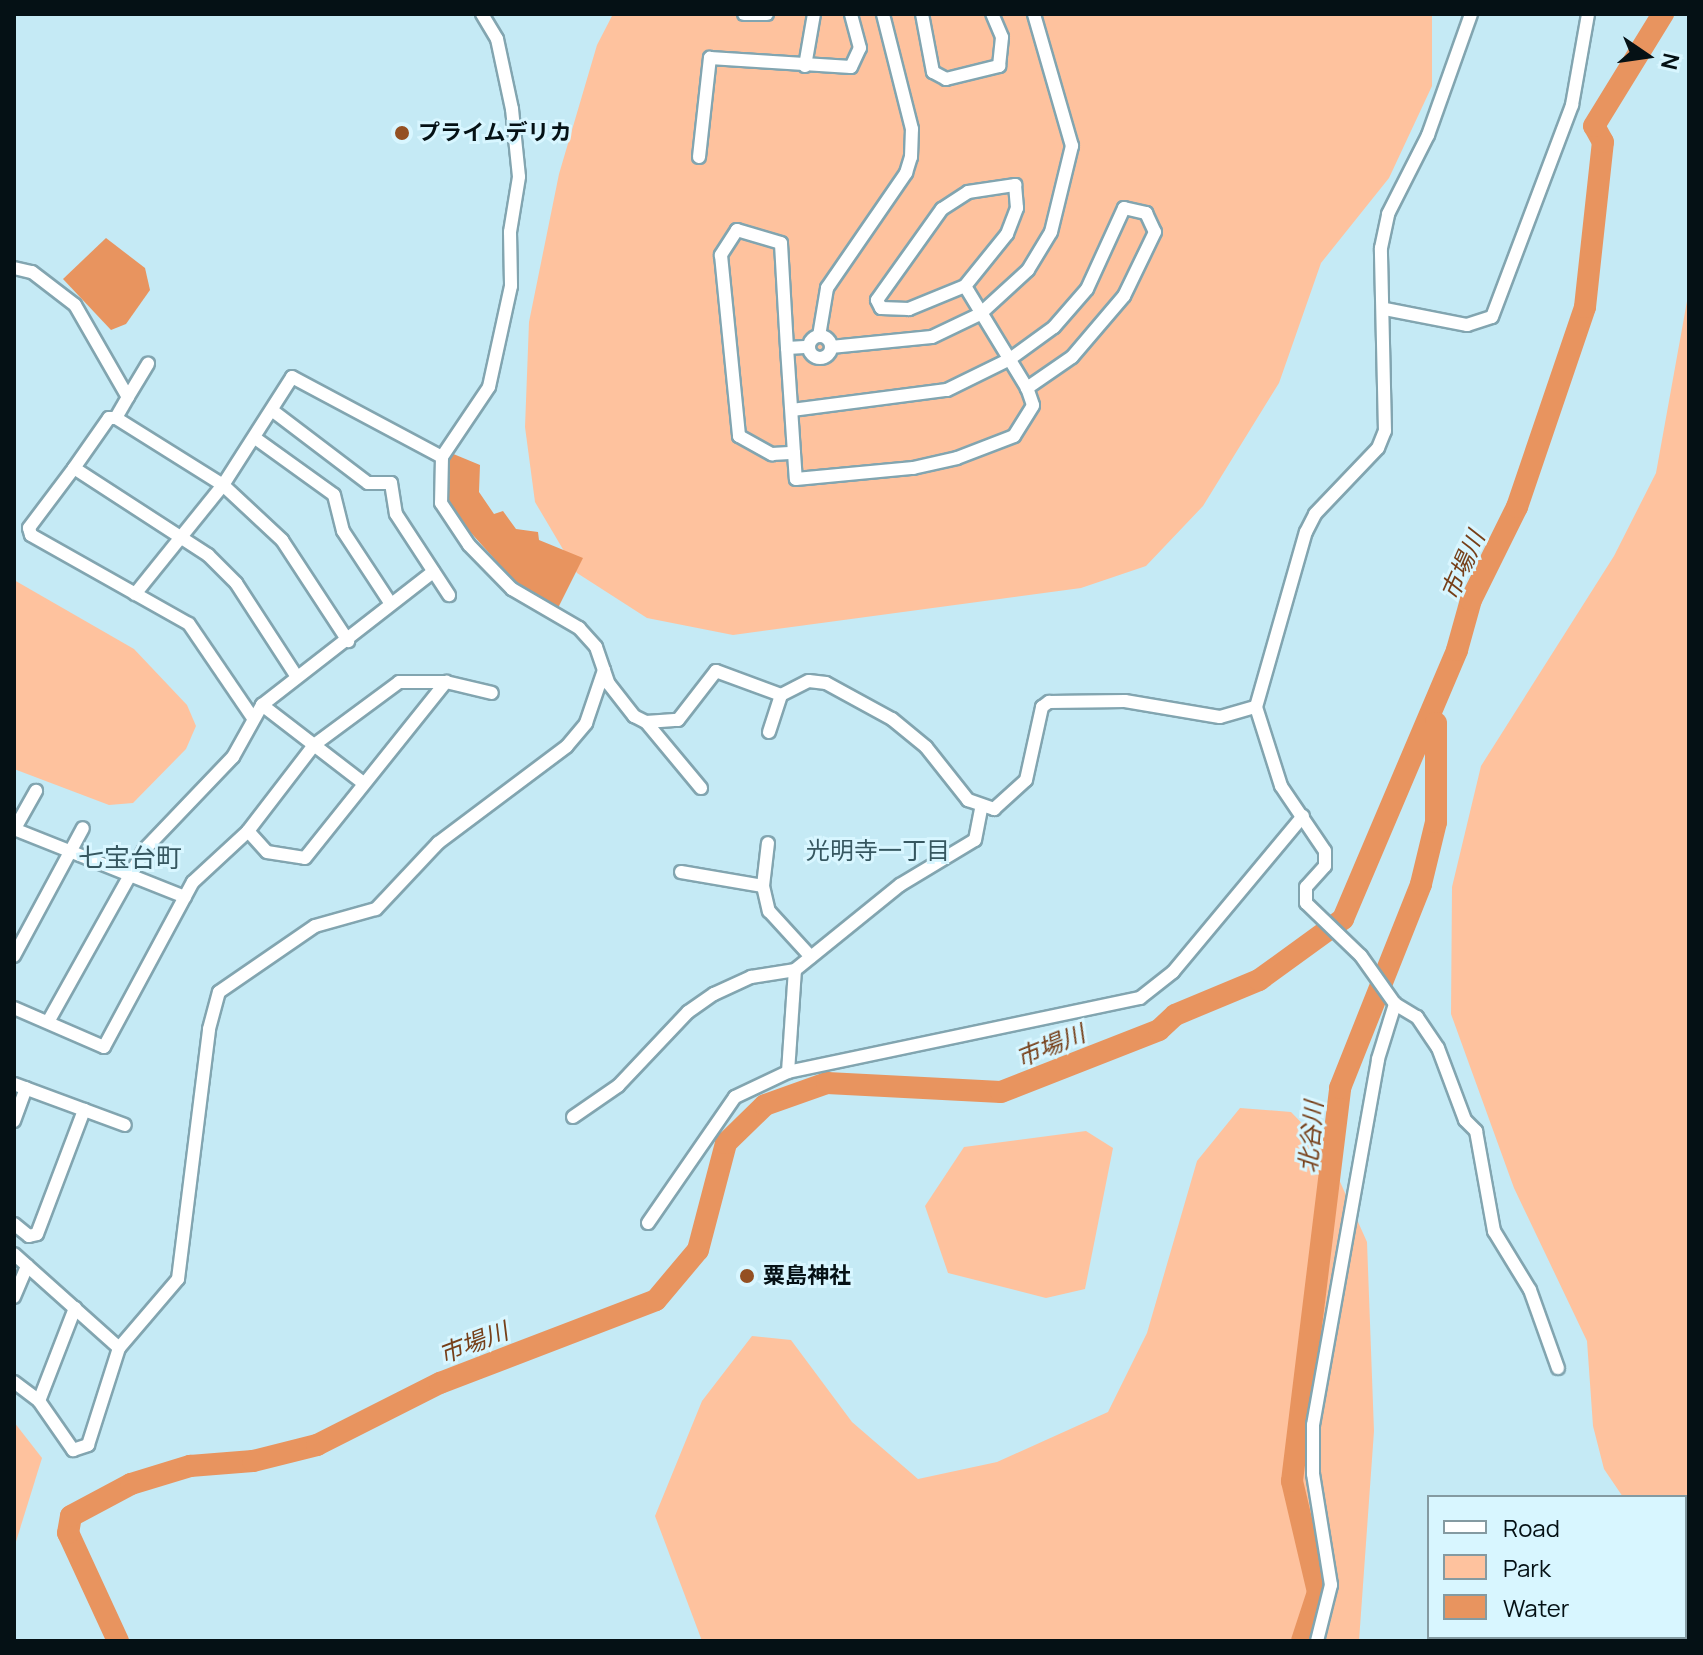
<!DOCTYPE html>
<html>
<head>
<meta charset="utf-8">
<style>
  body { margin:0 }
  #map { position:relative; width:1703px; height:1655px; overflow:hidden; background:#c5eaf5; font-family:Manrope,"Noto Sans JP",sans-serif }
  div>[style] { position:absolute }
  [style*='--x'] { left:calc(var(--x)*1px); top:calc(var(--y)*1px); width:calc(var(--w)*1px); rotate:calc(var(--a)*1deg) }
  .green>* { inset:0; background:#fec29e }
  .water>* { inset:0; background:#e8945f }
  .river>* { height:22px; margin:-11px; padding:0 11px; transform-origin:11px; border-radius:11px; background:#e8945f }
  .roads { filter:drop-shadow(2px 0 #82a5b0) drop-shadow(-2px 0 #82a5b0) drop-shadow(0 2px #82a5b0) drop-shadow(0 -2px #82a5b0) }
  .minor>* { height:12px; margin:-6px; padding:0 6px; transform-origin:6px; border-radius:6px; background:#fff }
  .minor>.ring { margin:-6px; padding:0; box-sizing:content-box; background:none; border:12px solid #fff; border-radius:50% }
  .dots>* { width:22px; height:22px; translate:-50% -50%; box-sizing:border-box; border:4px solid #d8f6ff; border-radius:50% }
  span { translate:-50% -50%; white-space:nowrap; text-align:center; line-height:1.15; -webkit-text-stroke:6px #d8f6ff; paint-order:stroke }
  .poi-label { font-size:22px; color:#051115; font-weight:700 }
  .left { translate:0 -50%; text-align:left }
  .water-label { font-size:24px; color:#763f19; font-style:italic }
  .neighbourhood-label { font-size:24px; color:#365760 }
  .quarter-label { font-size:26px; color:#365760 }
  .frame { position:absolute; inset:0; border:16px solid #051115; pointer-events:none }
  .legend { position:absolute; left:1427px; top:1495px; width:260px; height:144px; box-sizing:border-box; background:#d8f6ff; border:2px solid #849aa1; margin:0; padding:10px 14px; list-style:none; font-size:24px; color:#051115 }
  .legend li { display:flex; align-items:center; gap:16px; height:40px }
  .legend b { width:40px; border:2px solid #849aa1 }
  .north { position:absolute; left:1607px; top:16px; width:80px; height:80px; -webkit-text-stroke:6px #d8f6ff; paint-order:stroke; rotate:103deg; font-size:22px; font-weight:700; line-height:32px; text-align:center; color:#051115 }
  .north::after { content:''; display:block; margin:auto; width:28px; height:36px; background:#051115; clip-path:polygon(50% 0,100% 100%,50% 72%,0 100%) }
</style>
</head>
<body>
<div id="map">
  <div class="green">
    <i style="clip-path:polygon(613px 14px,1432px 14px,1432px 86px,1389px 178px,1321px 263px,1279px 383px,1203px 506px,1146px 566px,1081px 588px,733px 635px,647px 618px,577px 573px,535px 502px,525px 427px,529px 322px,559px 174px,597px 45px)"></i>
    <i style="clip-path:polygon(1689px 290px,1689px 1544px,1685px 1497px,1623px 1497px,1604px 1469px,1593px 1426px,1587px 1341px,1514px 1188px,1451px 1014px,1452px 887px,1481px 766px,1614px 556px,1656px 473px)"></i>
    <i style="clip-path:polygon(14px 580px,134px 649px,187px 705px,196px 726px,186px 749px,133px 803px,109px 805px,14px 769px)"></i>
    <i style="clip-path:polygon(1240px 1108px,1291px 1112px,1324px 1146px,1367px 1242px,1374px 1431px,1359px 1641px,702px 1641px,655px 1516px,702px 1401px,752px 1336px,791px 1340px,852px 1422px,918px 1479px,997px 1462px,1108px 1412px,1147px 1333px,1197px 1161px)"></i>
    <i style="clip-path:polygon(1086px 1131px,1113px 1148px,1085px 1289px,1046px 1298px,948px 1273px,925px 1206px,964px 1147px)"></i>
    <i style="clip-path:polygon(14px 1422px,42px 1458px,14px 1548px)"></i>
  </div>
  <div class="water">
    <i style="clip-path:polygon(106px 238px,145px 268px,150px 290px,126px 324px,111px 330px,63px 279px)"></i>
    <i style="clip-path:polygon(451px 453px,480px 465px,479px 492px,494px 514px,503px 511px,516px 529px,538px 532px,539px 540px,583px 558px,558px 608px,527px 595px,454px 514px,445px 488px)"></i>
  </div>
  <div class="river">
    <i style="--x:118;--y:1641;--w:119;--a:-114.8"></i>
    <i style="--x:68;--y:1533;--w:17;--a:-80"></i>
    <i style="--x:71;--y:1516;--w:68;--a:-28.1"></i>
    <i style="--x:131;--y:1484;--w:62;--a:-17"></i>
    <i style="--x:190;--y:1466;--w:63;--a:-4.5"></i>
    <i style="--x:253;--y:1461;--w:66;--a:-14"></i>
    <i style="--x:317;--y:1445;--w:138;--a:-26.8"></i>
    <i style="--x:440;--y:1383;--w:231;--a:-21"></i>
    <i style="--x:656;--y:1300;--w:65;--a:-50"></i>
    <i style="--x:698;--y:1250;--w:111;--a:-75.3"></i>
    <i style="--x:726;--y:1143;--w:54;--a:-44.3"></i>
    <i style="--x:765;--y:1105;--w:66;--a:-19.5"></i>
    <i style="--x:827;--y:1083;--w:174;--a:3"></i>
    <i style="--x:1001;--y:1092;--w:170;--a:-21.4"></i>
    <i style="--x:1159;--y:1030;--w:22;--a:-43"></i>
    <i style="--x:1175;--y:1015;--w:91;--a:-22.6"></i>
    <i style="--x:1259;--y:980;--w:104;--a:-36"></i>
    <i style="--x:1343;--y:919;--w:292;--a:-67"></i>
    <i style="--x:1457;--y:650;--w:52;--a:-74.4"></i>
    <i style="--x:1471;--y:600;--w:104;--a:-63.7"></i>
    <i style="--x:1517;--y:507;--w:211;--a:-71.2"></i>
    <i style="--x:1585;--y:307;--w:166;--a:-83.8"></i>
    <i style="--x:1603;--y:142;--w:18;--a:-119"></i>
    <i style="--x:1594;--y:126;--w:132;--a:-58.4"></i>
    <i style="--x:1302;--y:1641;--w:52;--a:-71.9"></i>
    <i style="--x:1318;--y:1592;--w:114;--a:-103.2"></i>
    <i style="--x:1292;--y:1481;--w:396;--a:-83"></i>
    <i style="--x:1340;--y:1088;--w:219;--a:-68.3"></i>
    <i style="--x:1421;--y:884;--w:64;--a:-76.4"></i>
    <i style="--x:1436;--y:822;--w:99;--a:-90"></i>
  </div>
  <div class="roads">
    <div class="minor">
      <i style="--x:482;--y:14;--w:29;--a:59"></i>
      <i style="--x:497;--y:39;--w:72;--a:77.9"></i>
      <i style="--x:512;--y:109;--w:68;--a:84.1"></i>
      <i style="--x:519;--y:177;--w:56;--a:99.3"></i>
      <i style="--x:510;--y:232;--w:54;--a:88.9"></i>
      <i style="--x:511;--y:286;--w:103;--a:102.3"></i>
      <i style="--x:489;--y:387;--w:84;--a:123.9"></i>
      <i style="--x:442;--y:457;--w:46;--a:91.2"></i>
      <i style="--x:441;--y:503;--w:50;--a:56.3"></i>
      <i style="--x:469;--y:545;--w:62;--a:45.7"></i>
      <i style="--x:512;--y:589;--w:78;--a:30.2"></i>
      <i style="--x:579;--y:628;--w:25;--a:48"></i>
      <i style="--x:596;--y:647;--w:39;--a:71"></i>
      <i style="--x:609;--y:684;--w:41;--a:52"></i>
      <i style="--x:634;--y:716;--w:13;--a:27"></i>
      <i style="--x:646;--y:722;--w:32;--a:-4"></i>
      <i style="--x:678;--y:720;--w:62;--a:-52.2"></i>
      <i style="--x:716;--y:671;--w:69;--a:20.3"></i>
      <i style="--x:781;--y:695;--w:31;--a:-27"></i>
      <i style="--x:809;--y:681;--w:17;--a:7"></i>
      <i style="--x:826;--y:683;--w:75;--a:28.6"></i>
      <i style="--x:892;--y:719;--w:44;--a:39.5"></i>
      <i style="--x:926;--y:747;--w:68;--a:51.6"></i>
      <i style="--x:968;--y:800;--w:28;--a:19"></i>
      <i style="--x:994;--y:809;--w:43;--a:-42.2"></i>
      <i style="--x:1026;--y:780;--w:75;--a:-77.6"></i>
      <i style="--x:1042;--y:707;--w:9;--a:-36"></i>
      <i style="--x:1049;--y:702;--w:76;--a:-0.8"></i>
      <i style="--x:1125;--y:701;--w:96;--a:9.6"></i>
      <i style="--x:1220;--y:717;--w:37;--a:-16"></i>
      <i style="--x:1256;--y:707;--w:182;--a:-74.1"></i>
      <i style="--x:1306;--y:532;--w:20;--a:-63"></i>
      <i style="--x:1315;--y:514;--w:91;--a:-46.3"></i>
      <i style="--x:1378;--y:448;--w:18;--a:-68"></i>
      <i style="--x:1385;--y:431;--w:183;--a:-91.3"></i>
      <i style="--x:1381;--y:248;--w:35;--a:-78"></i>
      <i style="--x:1388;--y:214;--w:89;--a:-63.1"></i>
      <i style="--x:1428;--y:135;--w:128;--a:-70.4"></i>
      <i style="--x:744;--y:14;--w:23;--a:0"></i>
      <i style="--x:922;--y:14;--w:59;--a:79.3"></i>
      <i style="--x:933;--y:72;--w:15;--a:28"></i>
      <i style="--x:946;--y:79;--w:55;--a:-13.8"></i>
      <i style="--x:999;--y:66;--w:29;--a:-84"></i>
      <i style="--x:1002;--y:37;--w:25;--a:-113"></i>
      <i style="--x:805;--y:66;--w:53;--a:-80.2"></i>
      <i style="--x:699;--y:157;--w:100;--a:-83.7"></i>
      <i style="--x:710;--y:58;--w:141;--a:3.7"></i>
      <i style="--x:851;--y:67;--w:21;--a:-65"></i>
      <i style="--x:860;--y:48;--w:35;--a:-105"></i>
      <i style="--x:14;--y:268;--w:18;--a:13"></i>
      <i style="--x:32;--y:272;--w:54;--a:37.5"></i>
      <i style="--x:75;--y:305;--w:106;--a:60.1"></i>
      <i style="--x:128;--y:397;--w:39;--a:-59"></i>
      <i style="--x:1385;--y:309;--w:84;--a:11"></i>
      <i style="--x:1467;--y:325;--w:26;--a:-18"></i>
      <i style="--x:1492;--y:317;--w:227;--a:-69.3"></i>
      <i style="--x:1572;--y:105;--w:92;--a:-80"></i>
      <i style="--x:819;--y:336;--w:49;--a:-80.5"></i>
      <i style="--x:827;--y:288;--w:140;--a:-55.5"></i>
      <i style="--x:906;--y:173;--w:17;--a:-73"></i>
      <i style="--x:911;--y:157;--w:28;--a:-88"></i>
      <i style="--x:912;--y:129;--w:119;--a:-104.2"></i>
      <i class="ring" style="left:809px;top:336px;width:10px;height:10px"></i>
      <i style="--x:831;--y:347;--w:101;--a:-5.7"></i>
      <i style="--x:932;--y:337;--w:53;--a:-25.6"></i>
      <i style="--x:980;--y:314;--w:65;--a:-42.5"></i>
      <i style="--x:1028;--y:270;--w:44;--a:-58.8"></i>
      <i style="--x:1051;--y:232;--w:89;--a:-76.3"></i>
      <i style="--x:1072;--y:146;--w:137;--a:-106.1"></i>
      <i style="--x:787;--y:348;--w:105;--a:-93.3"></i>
      <i style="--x:781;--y:243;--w:46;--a:-163.5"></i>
      <i style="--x:737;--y:230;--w:30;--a:123"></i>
      <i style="--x:721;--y:255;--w:182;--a:84.3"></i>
      <i style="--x:739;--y:436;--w:38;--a:29"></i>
      <i style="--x:772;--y:454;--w:22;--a:-3"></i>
      <i style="--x:794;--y:453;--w:26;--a:86"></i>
      <i style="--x:796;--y:479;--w:118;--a:-5.4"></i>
      <i style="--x:913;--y:468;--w:45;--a:-12.8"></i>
      <i style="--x:957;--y:458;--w:61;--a:-21.1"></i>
      <i style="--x:1014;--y:436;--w:36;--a:-58"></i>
      <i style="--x:1033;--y:405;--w:18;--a:-109"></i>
      <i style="--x:1027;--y:388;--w:119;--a:-121.3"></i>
      <i style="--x:965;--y:286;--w:61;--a:157.7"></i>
      <i style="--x:909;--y:309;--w:28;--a:-178"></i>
      <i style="--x:881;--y:308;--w:9;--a:-117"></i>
      <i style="--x:877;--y:300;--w:112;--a:-54.5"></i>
      <i style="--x:942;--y:209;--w:31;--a:-33"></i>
      <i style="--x:968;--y:192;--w:48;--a:-8.5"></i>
      <i style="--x:1015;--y:185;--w:23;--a:85"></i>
      <i style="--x:1017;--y:208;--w:28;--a:111"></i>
      <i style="--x:1007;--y:234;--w:67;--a:128.9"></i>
      <i style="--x:128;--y:397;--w:24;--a:120"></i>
      <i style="--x:116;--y:418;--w:126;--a:32.1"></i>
      <i style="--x:223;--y:485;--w:81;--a:43"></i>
      <i style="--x:282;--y:540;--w:121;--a:56.8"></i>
      <i style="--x:792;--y:410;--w:156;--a:-7.4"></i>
      <i style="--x:947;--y:390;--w:70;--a:-26.2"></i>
      <i style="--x:1010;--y:359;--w:54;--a:-36"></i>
      <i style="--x:1054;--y:327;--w:50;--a:-49"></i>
      <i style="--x:1087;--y:289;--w:89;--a:-65.4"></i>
      <i style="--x:1124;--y:208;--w:23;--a:13"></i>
      <i style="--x:1146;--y:213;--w:21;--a:65"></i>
      <i style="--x:1155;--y:232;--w:71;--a:115.8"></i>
      <i style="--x:1124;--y:296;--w:80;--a:130.4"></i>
      <i style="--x:1072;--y:357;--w:55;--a:145.4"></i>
      <i style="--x:273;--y:411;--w:119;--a:37.2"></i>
      <i style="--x:368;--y:483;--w:23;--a:0"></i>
      <i style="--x:391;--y:483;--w:31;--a:81"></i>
      <i style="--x:396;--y:514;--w:97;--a:56.8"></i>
      <i style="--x:116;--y:418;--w:7;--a:180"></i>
      <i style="--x:109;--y:418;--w:61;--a:125"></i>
      <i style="--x:74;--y:468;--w:160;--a:33"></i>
      <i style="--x:208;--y:555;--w:40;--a:45"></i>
      <i style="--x:236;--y:583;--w:112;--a:57"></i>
      <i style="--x:255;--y:438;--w:97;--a:35.8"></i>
      <i style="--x:334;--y:495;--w:37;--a:76"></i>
      <i style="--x:343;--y:531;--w:87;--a:56.7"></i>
      <i style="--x:794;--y:453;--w:105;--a:-93.8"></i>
      <i style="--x:787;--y:348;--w:22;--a:-3"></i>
      <i style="--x:74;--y:468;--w:75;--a:126.9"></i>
      <i style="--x:29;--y:528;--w:7;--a:74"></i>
      <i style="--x:31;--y:535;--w:181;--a:29.4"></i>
      <i style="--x:189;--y:624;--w:114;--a:55.8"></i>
      <i style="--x:135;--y:594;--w:140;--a:-51.1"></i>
      <i style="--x:223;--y:485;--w:128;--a:-57.4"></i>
      <i style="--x:292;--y:377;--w:170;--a:28.1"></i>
      <i style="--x:262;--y:705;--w:126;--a:37.6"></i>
      <i style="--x:1256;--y:707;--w:83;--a:72.4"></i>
      <i style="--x:1281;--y:786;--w:78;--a:55.9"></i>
      <i style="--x:1325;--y:851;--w:15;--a:90"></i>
      <i style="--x:1325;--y:866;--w:28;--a:132"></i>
      <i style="--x:1306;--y:887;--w:16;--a:90"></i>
      <i style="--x:1306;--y:903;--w:76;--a:43.9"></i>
      <i style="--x:1361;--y:956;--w:59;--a:54.7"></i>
      <i style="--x:1395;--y:1004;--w:26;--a:31"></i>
      <i style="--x:1417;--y:1017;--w:37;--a:56"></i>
      <i style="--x:1438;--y:1048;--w:77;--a:69.4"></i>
      <i style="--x:1465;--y:1120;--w:16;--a:45"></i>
      <i style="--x:1476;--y:1131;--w:102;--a:79.8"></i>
      <i style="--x:1494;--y:1231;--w:69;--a:58.6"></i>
      <i style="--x:1530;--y:1290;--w:83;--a:70.3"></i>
      <i style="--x:646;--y:722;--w:86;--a:50.2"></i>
      <i style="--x:769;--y:732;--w:39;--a:-72"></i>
      <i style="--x:14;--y:829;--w:184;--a:21.7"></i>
      <i style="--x:14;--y:830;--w:45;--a:-60.6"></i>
      <i style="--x:248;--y:831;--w:108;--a:-52.5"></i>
      <i style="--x:314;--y:745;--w:106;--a:-36.5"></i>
      <i style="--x:399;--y:682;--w:47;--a:0"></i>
      <i style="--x:446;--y:682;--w:47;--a:13.4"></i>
      <i style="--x:681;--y:872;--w:83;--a:9.7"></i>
      <i style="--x:763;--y:886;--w:43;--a:-83.4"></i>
      <i style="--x:763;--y:886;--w:26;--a:77"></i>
      <i style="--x:769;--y:911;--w:62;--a:47.6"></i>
      <i style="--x:14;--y:956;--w:145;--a:-61.7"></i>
      <i style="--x:14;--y:1008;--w:98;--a:23.4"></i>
      <i style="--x:104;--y:1047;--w:187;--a:-61.7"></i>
      <i style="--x:193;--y:882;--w:75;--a:-42.8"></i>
      <i style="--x:248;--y:831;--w:28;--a:48"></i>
      <i style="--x:267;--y:852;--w:38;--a:9"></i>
      <i style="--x:305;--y:858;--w:226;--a:-51.3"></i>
      <i style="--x:48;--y:1022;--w:197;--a:-60.8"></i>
      <i style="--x:144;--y:850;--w:129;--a:-46.3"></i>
      <i style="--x:233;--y:757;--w:60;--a:-60.9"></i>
      <i style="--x:262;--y:705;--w:217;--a:-37.9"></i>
      <i style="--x:788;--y:1072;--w:360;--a:-11.9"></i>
      <i style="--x:1140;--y:998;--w:42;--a:-38.2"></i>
      <i style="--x:1173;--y:972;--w:203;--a:-50.2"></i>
      <i style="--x:14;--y:1084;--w:118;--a:20.3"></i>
      <i style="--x:573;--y:1117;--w:55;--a:-34.6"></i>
      <i style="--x:618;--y:1086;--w:102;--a:-46.6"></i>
      <i style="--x:688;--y:1012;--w:32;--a:-35"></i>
      <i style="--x:714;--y:994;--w:41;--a:-24.7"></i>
      <i style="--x:751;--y:977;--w:45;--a:-9"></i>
      <i style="--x:795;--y:970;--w:135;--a:-39"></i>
      <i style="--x:900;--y:885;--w:87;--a:-31"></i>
      <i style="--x:975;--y:840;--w:32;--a:-79"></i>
      <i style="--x:14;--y:1121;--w:35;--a:-70"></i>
      <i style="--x:648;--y:1223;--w:153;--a:-55.4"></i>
      <i style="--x:735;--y:1097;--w:59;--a:-25.3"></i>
      <i style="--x:788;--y:1072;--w:102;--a:-86.1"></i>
      <i style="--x:14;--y:1224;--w:19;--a:39"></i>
      <i style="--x:29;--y:1236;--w:8;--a:-14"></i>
      <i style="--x:37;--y:1234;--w:133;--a:-69.2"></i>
      <i style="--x:14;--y:1254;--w:141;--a:41.8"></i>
      <i style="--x:119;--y:1348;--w:91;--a:-49.5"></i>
      <i style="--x:178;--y:1279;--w:252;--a:-82.9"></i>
      <i style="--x:209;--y:1029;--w:38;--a:-75"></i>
      <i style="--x:219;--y:992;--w:116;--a:-34.5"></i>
      <i style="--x:315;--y:926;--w:63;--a:-15.6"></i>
      <i style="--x:376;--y:909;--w:91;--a:-46.8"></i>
      <i style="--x:438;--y:843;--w:161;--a:-36.9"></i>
      <i style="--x:567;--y:746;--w:30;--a:-50"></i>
      <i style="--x:586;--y:723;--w:56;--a:-71.2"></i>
      <i style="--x:14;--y:1297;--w:34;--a:-67"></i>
      <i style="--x:14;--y:1382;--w:31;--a:37"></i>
      <i style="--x:39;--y:1401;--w:100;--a:-68.8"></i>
      <i style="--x:39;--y:1401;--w:60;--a:55.2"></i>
      <i style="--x:73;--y:1450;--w:16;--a:-18"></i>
      <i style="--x:88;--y:1445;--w:102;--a:-72.3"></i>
      <i style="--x:1317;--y:1641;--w:58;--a:-76"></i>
      <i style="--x:1331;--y:1585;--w:112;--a:-99.2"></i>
      <i style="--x:1313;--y:1474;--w:49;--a:-90"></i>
      <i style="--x:1313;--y:1425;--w:372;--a:-79.9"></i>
      <i style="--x:1378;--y:1059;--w:58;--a:-72.8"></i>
    </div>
  </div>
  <div class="dots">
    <i style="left:402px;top:133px;background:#945022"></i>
    <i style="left:747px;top:1276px;background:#945022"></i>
  </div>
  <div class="poi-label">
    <span class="left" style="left:418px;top:133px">プライムデリカ</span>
    <span class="left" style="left:763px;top:1276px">粟島神社</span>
  </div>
  <div class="water-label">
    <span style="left:1462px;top:565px;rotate:-66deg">市場川</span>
    <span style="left:1050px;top:1045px;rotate:-22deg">市場川</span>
    <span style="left:1310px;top:1137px;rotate:-85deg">北谷川</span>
    <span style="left:473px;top:1342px;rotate:-21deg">市場川</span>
  </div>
  <div class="neighbourhood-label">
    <span style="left:878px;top:850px">光明寺一丁目</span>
  </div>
  <div class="quarter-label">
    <span style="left:130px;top:858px">七宝台町</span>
  </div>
  <div class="frame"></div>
  <ul class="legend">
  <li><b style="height:10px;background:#fff"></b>Road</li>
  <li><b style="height:22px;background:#fec29e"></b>Park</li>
  <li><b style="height:22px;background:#e8945f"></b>Water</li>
  </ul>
  <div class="north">N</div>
</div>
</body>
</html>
